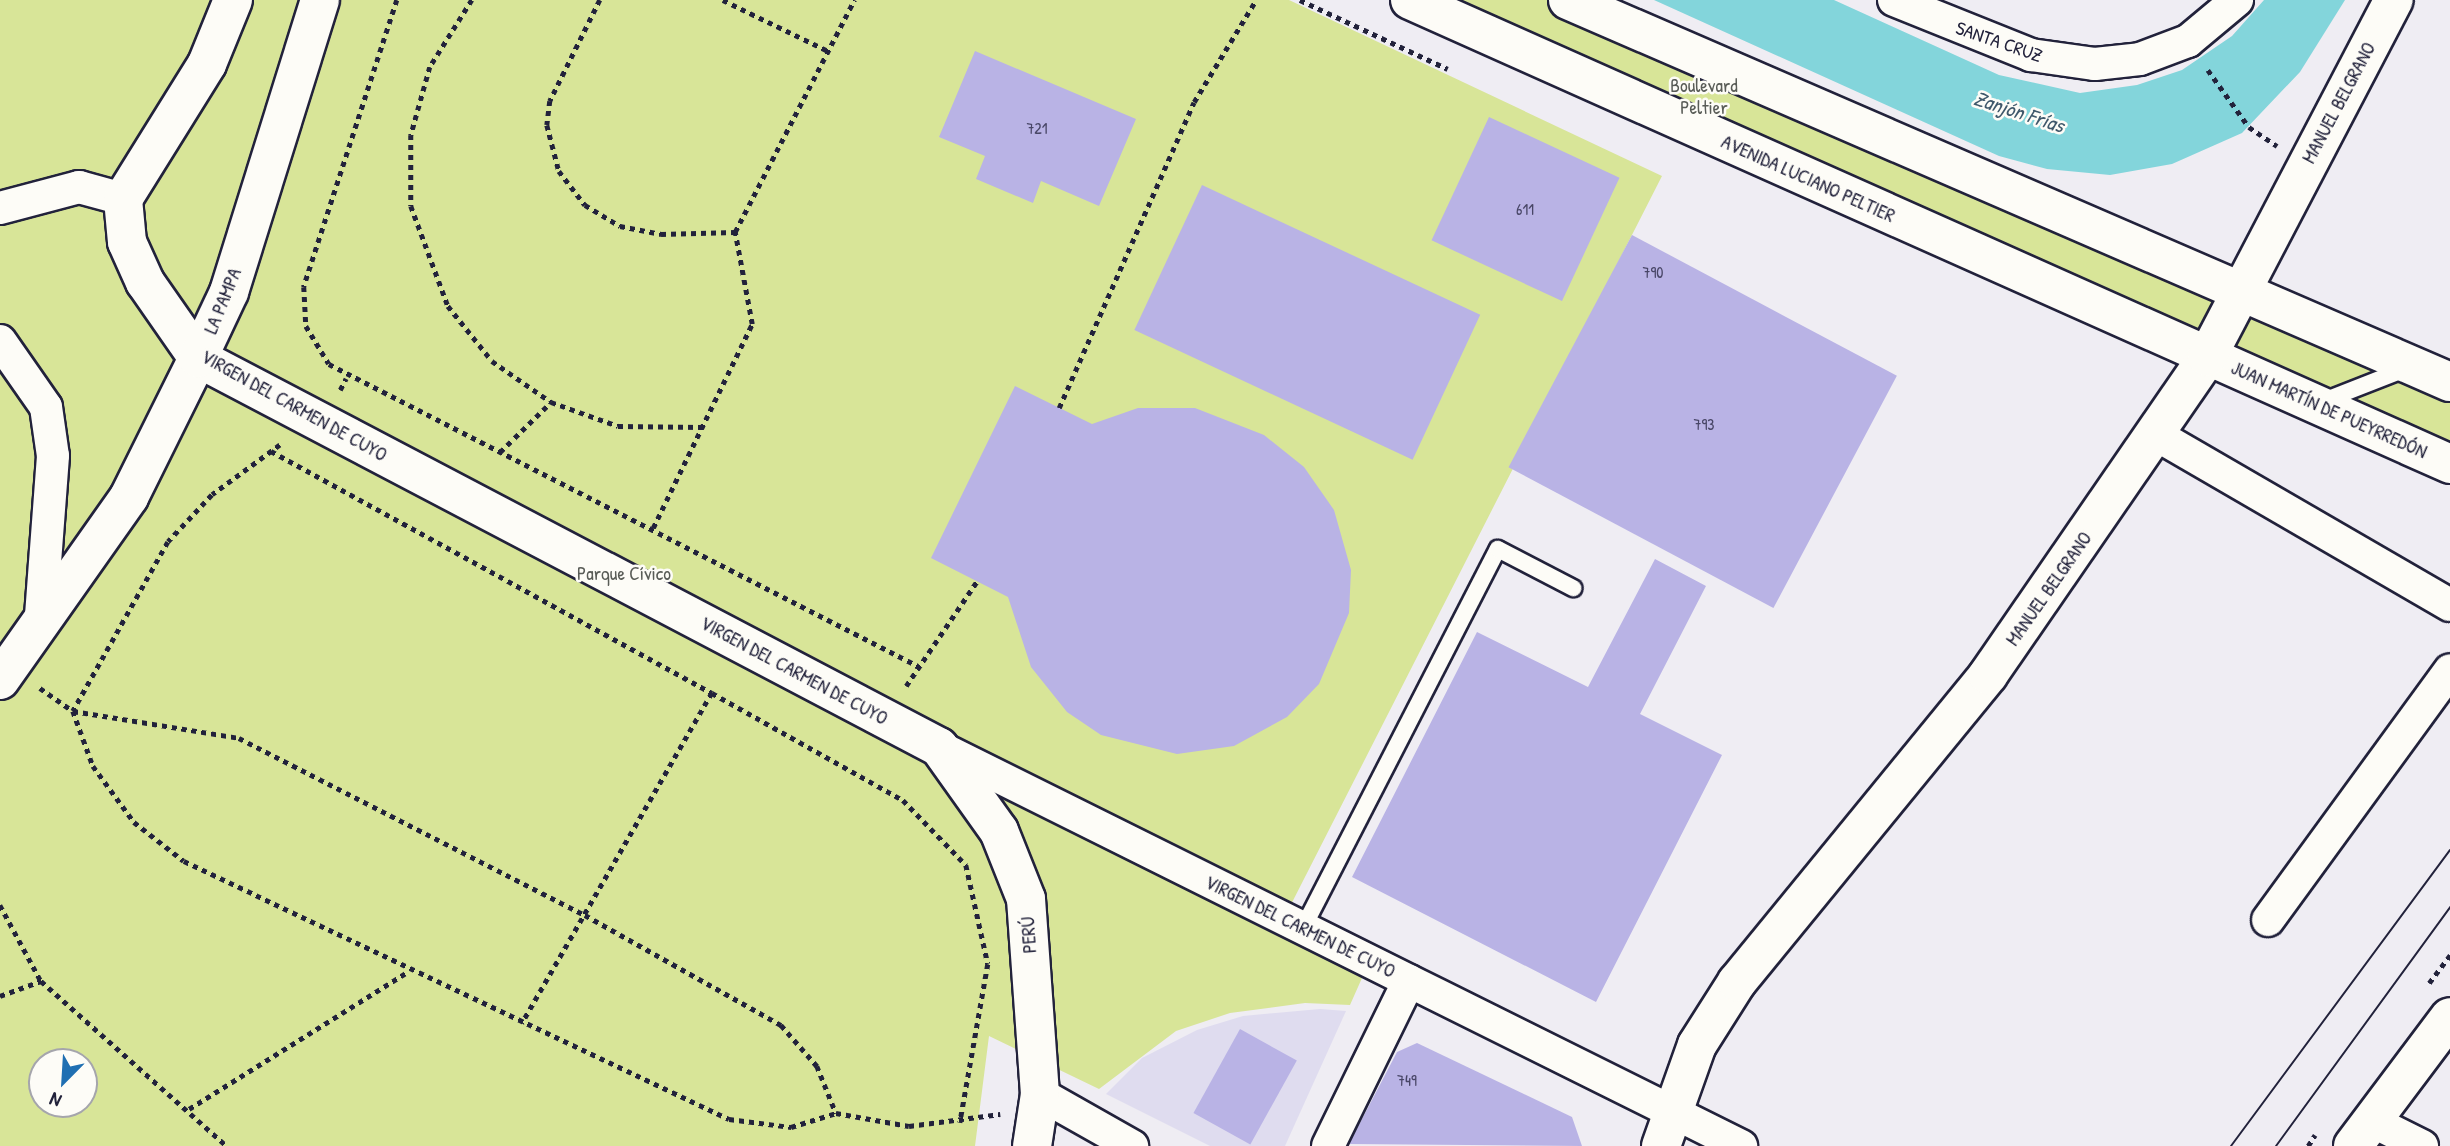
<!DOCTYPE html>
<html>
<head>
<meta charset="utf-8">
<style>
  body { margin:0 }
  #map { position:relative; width:2450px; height:1146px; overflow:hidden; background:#efedf3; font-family:"Patrick Hand",sans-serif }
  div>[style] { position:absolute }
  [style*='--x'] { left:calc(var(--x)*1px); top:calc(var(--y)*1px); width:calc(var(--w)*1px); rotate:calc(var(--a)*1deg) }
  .built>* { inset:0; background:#dfdcef }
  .green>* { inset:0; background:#d8e598 }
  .water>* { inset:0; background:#83d5db }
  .building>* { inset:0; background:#b9b3e5; transform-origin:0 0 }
  .path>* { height:4.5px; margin-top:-2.25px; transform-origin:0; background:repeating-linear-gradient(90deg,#22223b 0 5px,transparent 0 10px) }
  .roads { filter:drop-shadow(2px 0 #22223b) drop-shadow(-2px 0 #22223b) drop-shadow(0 2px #22223b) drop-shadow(0 -2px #22223b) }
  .lane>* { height:16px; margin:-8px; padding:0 8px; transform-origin:8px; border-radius:8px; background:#fdfcf7 }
  .street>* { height:32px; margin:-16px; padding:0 16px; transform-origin:16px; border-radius:16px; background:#fdfcf7 }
  .secondary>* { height:38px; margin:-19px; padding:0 19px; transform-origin:19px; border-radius:19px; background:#fdfcf7 }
  .tram>* { height:2px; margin:-1px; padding:0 1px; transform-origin:1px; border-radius:1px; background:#22223b }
  span { translate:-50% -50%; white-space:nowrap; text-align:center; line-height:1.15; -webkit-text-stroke:5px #fdfcf7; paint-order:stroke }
  .number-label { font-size:16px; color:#484666 }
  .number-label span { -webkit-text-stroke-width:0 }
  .street-label { font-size:19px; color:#22223b }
  .park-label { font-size:19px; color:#595c57 }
  .water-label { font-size:21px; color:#3f586b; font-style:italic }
  .north { position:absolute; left:28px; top:1048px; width:70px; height:70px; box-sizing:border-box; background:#fdfcf7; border:2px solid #a5a5ac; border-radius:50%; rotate:204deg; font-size:19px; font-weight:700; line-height:28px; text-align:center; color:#22223b }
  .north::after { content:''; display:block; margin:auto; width:24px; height:32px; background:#1f6fb2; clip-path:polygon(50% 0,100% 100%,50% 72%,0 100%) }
</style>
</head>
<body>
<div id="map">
  <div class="built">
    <i style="clip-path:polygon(1320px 1009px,1346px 1011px,1285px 1146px,1210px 1146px,1106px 1094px,1142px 1058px,1197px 1030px,1243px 1016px)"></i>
  </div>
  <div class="green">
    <i style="clip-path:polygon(evenodd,0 0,1289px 0,1662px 176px,1278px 930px,1362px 978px,1350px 1005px,1305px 1003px,1230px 1013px,1176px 1031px,1099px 1089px,989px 1036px,975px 1146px,0 1146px,0 0,42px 1062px,84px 1062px,84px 1104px,42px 1104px,42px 1062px)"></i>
    <i style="clip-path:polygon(1428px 0,1550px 0,2450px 396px,2450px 448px)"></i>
  </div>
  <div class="water">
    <i style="clip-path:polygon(1654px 0,1834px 0,1999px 75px,2080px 93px,2137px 85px,2182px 70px,2232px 36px,2264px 0,2345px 0,2300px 72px,2242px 133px,2172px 164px,2110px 175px,2047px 169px,1999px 156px)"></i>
  </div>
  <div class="building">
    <i style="clip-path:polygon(975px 51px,1136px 119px,1099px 206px,1041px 181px,1033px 203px,976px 179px,985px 156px,939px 137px)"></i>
    <i style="left:1489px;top:117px;width:144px;height:136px;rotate:25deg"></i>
    <i style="left:1202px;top:185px;width:307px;height:160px;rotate:25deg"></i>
    <i style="left:1632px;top:235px;width:300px;height:263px;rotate:28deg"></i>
    <i style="clip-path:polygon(1015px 386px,1092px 424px,1138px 408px,1195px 408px,1264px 435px,1304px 467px,1334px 510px,1351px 570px,1349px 613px,1319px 684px,1287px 717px,1234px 746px,1177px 754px,1101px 735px,1067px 712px,1031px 667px,1008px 597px,931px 558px)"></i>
    <i style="clip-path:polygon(1655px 559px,1706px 586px,1640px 714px,1722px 755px,1596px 1002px,1352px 877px,1477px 632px,1588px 687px)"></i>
    <i style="left:1240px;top:1029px;width:65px;height:96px;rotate:29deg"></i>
    <i style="clip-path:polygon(1417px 1043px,1572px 1117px,1582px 1146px,1349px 1144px,1397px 1052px)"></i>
  </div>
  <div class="path">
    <i style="--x:397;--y:0;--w:302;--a:108"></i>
    <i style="--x:304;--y:287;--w:39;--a:87"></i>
    <i style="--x:306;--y:326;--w:44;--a:58.8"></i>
    <i style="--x:329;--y:364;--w:662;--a:27.15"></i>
    <i style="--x:472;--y:0;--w:79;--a:122.1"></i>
    <i style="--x:430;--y:67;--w:71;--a:105.6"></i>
    <i style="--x:411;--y:135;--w:71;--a:90"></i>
    <i style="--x:411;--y:206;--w:107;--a:69.7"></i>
    <i style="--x:448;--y:306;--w:70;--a:51.3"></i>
    <i style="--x:492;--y:361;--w:72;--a:34.8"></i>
    <i style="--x:551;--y:402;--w:71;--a:19.7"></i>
    <i style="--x:618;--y:426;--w:84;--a:0.7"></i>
    <i style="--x:600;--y:0;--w:113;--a:116.3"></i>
    <i style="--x:550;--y:101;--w:24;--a:97"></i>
    <i style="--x:547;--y:125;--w:48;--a:75.4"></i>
    <i style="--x:559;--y:171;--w:43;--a:52.6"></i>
    <i style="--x:585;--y:205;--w:41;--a:31"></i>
    <i style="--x:620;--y:226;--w:42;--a:11"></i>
    <i style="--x:661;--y:234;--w:74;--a:-1.5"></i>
    <i style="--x:723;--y:0;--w:117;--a:25.9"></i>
    <i style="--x:1300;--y:0;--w:163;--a:25"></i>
    <i style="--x:2208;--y:70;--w:70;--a:54.3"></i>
    <i style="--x:2249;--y:127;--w:34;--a:34"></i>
    <i style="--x:340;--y:390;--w:13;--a:-63"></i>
    <i style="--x:1059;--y:408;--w:334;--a:-66.2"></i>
    <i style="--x:1194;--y:102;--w:119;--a:-58.7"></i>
    <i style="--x:280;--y:445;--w:84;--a:143.7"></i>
    <i style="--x:212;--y:495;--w:64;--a:133.1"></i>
    <i style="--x:168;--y:542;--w:194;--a:119.3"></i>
    <i style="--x:73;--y:711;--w:59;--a:70"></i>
    <i style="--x:93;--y:766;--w:69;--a:53.8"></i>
    <i style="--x:134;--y:822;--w:63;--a:38"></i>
    <i style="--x:184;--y:861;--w:603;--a:25.33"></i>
    <i style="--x:729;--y:1119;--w:63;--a:7.4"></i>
    <i style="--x:791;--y:1127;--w:47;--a:-17.3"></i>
    <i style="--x:271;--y:451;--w:503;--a:28.76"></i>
    <i style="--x:712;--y:693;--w:381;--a:119.9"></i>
    <i style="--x:500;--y:452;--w:71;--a:-44.4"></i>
    <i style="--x:653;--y:528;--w:227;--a:-64.1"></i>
    <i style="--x:752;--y:324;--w:94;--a:-100.5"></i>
    <i style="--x:735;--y:232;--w:261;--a:-62.8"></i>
    <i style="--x:906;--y:686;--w:127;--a:-55.9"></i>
    <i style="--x:40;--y:688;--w:40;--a:34.9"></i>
    <i style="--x:73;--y:711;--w:168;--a:9.2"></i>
    <i style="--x:239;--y:738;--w:389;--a:27.1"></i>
    <i style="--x:585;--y:915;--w:225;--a:29.3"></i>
    <i style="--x:781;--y:1025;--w:55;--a:48.7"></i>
    <i style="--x:817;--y:1066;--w:51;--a:68"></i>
    <i style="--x:836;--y:1113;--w:74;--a:10.1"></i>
    <i style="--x:909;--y:1126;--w:92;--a:-7.5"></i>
    <i style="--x:712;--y:693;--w:219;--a:29.3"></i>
    <i style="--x:903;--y:800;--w:91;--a:45.9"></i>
    <i style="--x:966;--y:865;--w:101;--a:77.5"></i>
    <i style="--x:988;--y:964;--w:161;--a:100"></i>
    <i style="--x:0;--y:905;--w:86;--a:61.7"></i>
    <i style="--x:41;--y:981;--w:249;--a:41.6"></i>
    <i style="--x:2429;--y:983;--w:35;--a:-53"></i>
    <i style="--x:0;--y:996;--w:44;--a:-20.1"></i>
    <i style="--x:189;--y:1109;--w:257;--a:-32.1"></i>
    <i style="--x:2308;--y:1146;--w:13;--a:-58"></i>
  </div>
  <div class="roads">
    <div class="lane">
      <i style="--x:2321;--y:402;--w:90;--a:-21.4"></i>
      <i style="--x:1303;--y:928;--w:426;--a:-62.8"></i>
      <i style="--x:1498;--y:549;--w:85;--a:27.5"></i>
    </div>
    <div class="street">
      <i style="--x:1894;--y:0;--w:148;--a:21.9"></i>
      <i style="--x:2031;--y:55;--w:65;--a:8"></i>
      <i style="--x:2095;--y:64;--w:45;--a:-6.3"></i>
      <i style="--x:2140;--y:59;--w:51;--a:-20.6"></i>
      <i style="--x:2188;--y:41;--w:64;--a:-39.9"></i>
      <i style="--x:0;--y:208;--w:82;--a:-14.9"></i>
      <i style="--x:79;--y:187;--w:46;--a:15.3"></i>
      <i style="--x:0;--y:341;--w:80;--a:55.1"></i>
      <i style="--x:46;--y:407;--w:49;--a:81.9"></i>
      <i style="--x:53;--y:456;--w:171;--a:94.3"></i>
      <i style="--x:2155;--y:434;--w:341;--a:30.1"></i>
      <i style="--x:939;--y:747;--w:896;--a:26.45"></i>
      <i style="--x:2268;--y:920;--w:309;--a:-53.9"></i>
      <i style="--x:1040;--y:1094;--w:106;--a:29.5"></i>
      <i style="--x:2372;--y:1121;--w:56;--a:26.6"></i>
      <i style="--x:1328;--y:1146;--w:184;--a:-63.9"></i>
    </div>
    <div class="secondary">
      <i style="--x:233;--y:0;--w:69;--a:112.1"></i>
      <i style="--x:207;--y:64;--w:159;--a:121.9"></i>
      <i style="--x:123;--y:199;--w:43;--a:84.7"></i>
      <i style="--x:127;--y:242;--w:44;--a:65.8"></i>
      <i style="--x:145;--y:282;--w:93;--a:55.1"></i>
      <i style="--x:198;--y:358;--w:837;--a:27.7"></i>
      <i style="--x:939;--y:747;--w:103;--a:54.5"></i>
      <i style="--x:999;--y:831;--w:73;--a:68.3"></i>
      <i style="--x:1026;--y:899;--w:196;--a:85.9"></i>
      <i style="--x:1040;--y:1094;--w:53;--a:98.7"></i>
      <i style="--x:1410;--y:0;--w:1139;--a:24.04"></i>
      <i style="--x:1568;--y:0;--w:961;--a:23.42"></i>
      <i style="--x:0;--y:680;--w:224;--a:-54.8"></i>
      <i style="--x:129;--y:497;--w:155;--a:-63.6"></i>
      <i style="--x:198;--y:358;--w:73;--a:-64.8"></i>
      <i style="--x:229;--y:292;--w:306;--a:-72.7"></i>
      <i style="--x:1661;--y:1146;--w:107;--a:-70.4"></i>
      <i style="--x:1697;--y:1045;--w:75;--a:-57.6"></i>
      <i style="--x:1737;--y:982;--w:397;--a:-50.7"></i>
      <i style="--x:1988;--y:675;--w:386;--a:-55.4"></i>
      <i style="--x:2207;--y:357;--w:403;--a:-62.4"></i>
      <i style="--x:2353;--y:1146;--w:161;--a:-53.1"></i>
    </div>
  </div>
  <div class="tram">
    <i style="--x:2231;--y:1146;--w:368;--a:-53.5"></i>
    <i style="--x:2276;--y:1146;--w:296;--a:-53.9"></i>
  </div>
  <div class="number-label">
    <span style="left:1037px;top:128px">721</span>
    <span style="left:1525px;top:209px">611</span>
    <span style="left:1653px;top:272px">790</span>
    <span style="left:1704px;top:424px">793</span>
    <span style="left:1407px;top:1080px">749</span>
  </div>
  <div class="street-label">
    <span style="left:1999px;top:42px;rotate:19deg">SANTA CRUZ</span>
    <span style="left:2339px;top:103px;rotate:-62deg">MANUEL BELGRANO</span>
    <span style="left:1808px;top:179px;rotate:24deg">AVENIDA LUCIANO PELTIER</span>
    <span style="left:223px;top:301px;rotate:-68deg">LA PAMPA</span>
    <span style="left:294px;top:406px;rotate:29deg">VIRGEN DEL CARMEN DE CUYO</span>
    <span style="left:2329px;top:410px;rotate:24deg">JUAN MARTÍN DE PUEYRREDÓN</span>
    <span style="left:2049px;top:589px;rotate:-55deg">MANUEL BELGRANO</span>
    <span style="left:794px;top:671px;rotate:28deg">VIRGEN DEL CARMEN DE CUYO</span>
    <span style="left:1300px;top:927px;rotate:26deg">VIRGEN DEL CARMEN DE CUYO</span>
    <span style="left:1029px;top:935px;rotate:-94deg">PERÚ</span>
  </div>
  <div class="park-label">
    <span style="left:1704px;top:97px">Boulevard<br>Peltier</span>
    <span style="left:624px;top:574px">Parque Cívico</span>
  </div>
  <div class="water-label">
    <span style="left:2019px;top:112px;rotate:18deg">Zanjón Frías</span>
  </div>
  <div class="north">N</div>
</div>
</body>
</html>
